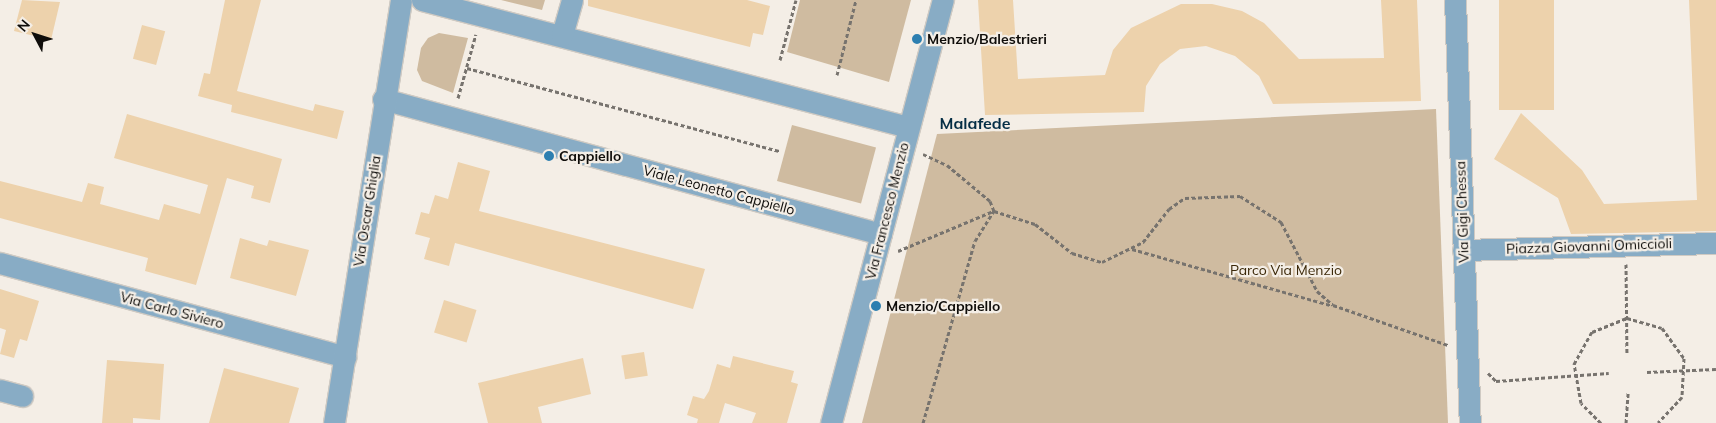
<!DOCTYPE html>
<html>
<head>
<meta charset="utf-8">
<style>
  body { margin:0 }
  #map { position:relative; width:1716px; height:423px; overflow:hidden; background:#f4eee6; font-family:Mulish,sans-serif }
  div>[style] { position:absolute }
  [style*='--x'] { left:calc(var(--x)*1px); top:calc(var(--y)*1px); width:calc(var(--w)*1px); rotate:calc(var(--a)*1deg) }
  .green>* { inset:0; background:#cfbba0; transform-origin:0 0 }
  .building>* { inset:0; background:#edd2ac; transform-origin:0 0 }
  .path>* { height:3px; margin-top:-1.5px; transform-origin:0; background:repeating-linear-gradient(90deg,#77736e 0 4px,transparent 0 6.5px) }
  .roads { filter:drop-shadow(1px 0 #cfcac3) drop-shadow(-1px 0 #cfcac3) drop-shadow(0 1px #cfcac3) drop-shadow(0 -1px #cfcac3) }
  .minor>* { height:21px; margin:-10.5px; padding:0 10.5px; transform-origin:10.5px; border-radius:10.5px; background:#88acc5 }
  .dots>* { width:14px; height:14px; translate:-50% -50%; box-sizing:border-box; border:2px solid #f4eee6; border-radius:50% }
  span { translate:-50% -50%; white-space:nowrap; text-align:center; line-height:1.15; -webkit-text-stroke:4.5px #f4eee6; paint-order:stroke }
  .poi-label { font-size:14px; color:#0f0d0a; font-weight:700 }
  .left { translate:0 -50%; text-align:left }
  .street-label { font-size:14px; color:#0f0d0a }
  .park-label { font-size:14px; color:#3b2808 }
  .quarter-label { font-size:16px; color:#052e45; font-weight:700 }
  .north { position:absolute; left:10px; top:10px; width:50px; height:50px; -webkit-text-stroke:4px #f4eee6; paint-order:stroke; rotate:310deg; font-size:14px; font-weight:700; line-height:20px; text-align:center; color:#0f0d0a }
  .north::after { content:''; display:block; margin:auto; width:18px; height:22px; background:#0f0d0a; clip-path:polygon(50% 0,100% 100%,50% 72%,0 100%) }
</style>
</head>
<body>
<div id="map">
  <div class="green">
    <i style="clip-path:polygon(501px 0,545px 0,542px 10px)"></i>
    <i style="clip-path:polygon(800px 0,911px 0,889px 82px,787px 52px)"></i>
    <i style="clip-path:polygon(439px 33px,468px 38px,453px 93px,422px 81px,417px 70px,421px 48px,428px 38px)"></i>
    <i style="clip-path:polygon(1436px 109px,1448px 423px,862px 423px,937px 134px)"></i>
    <i style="left:792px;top:125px;width:87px;height:58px;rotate:15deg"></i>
  </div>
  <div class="building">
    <i style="clip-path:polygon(22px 0,60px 2px,51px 40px,14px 31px)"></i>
    <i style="clip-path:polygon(225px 0,261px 0,237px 91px,313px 111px,315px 104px,344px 111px,337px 139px,231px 112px,232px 105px,198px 96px,204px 73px,210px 74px)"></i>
    <i style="clip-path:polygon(588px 0,747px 0,770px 6px,763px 35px,753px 33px,750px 47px,588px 6px)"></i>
    <i style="clip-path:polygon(978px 0,1013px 0,1018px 79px,1105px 75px,1113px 50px,1131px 28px,1181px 4px,1212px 4px,1242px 11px,1264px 23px,1299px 59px,1384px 58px,1381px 0,1417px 0,1421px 101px,1273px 104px,1259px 76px,1235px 56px,1206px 46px,1180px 49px,1160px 64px,1146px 86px,1144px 112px,985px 115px)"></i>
    <i style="left:1499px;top:0;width:55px;height:110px"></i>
    <i style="clip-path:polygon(1689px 0,1716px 0,1716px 231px,1571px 234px,1558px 198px,1494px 159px,1521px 113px,1582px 170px,1604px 204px,1697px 200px)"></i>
    <i style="left:142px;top:25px;width:24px;height:35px;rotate:15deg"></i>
    <i style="clip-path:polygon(127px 114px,282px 159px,270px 203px,251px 198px,254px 186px,227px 178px,196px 285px,145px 271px,148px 258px,0 218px,0 181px,82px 202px,88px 183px,104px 187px,100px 204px,159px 220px,164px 204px,200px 214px,208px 185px,114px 158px)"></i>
    <i style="clip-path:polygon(458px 162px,490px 171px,479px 211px,705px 269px,693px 309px,455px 243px,449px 266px,424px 259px,430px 238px,415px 234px,421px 212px,429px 214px,435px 195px,448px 199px)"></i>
    <i style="clip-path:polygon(240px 238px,267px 246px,269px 240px,309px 250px,296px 296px,230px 278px)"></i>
    <i style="clip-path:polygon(0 289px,39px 301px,27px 341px,20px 339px,14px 358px,0 354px,6px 330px,0 328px)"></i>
    <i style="left:444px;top:300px;width:34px;height:34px;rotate:17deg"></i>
    <i style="left:644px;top:352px;width:24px;height:23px;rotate:81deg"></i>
    <i style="clip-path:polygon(733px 356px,794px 371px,791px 382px,798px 384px,787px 423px,752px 423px,756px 413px,725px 403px,719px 423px,697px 423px,698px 419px,687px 415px,693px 396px,704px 399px,709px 391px,717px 364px,730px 368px)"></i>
    <i style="clip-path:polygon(583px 358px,591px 394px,538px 407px,542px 423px,488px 423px,478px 383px)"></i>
    <i style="clip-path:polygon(107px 360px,164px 364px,160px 420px,133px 418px,133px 423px,102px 423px)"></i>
    <i style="clip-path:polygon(224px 368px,299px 388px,289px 423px,209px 423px)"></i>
  </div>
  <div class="path">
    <i style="--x:780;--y:60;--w:62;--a:-75.1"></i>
    <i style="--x:467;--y:68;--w:324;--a:14.9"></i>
    <i style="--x:837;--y:75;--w:77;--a:-75.8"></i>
    <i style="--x:458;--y:98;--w:66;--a:-74.3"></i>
    <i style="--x:923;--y:154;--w:26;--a:25"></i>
    <i style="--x:947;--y:165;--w:56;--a:39.9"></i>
    <i style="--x:990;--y:201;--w:11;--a:68"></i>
    <i style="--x:994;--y:211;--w:43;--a:17.6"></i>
    <i style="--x:1035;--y:224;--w:47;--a:38.1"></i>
    <i style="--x:1072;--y:253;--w:31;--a:17"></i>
    <i style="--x:1102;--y:262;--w:46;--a:-26"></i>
    <i style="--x:1143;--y:242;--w:42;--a:-51.8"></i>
    <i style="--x:1169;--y:209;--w:19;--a:-35"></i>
    <i style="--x:1185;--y:198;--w:55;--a:-2.1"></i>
    <i style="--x:1240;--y:196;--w:49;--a:32.4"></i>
    <i style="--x:1281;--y:222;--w:78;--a:62.4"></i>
    <i style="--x:1317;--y:291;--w:21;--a:41"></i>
    <i style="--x:1333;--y:305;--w:122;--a:19.2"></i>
    <i style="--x:1132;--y:249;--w:206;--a:15.8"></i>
    <i style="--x:898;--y:251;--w:103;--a:-22.8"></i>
    <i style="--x:1626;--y:264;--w:90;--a:89.4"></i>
    <i style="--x:1647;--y:372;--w:69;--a:-2.5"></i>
    <i style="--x:1488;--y:373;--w:11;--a:45"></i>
    <i style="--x:1496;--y:381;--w:113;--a:-4"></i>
    <i style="--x:923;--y:423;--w:189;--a:-74.1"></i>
    <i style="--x:975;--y:241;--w:36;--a:-58"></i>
    <i style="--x:1601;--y:423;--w:28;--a:-135"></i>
    <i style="--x:1581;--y:403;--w:40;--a:-100"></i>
    <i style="--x:1574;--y:364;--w:37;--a:-61"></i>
    <i style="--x:1592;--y:332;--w:38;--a:-22"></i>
    <i style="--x:1627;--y:318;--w:36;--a:16"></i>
    <i style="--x:1662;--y:328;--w:37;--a:54"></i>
    <i style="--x:1684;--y:358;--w:39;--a:93"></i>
    <i style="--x:1682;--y:397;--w:35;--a:133"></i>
    <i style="--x:1626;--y:423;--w:31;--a:-86"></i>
  </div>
  <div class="roads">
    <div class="minor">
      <i style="--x:422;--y:0;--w:502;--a:14.64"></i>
      <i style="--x:1455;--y:0;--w:423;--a:88"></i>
      <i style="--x:562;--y:35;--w:36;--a:-74"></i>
      <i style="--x:383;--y:99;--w:516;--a:15.17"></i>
      <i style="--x:1463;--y:250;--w:253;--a:-1.6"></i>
      <i style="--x:0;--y:263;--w:358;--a:15.2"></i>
      <i style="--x:0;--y:390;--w:23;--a:15"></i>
      <i style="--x:334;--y:423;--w:428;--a:-81"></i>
      <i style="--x:831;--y:423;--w:438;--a:-75.2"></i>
    </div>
  </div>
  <div class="dots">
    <i style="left:917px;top:39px;background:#2d7fb0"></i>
    <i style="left:549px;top:156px;background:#2d7fb0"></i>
    <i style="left:876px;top:306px;background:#2d7fb0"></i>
  </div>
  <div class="poi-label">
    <span class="left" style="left:927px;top:39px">Menzio/Balestrieri</span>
    <span class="left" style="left:559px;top:156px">Cappiello</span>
    <span class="left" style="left:886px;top:306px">Menzio/Cappiello</span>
  </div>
  <div class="street-label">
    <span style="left:719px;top:190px;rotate:15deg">Viale Leonetto Cappiello</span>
    <span style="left:367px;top:211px;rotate:-81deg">Via Oscar Ghiglia</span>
    <span style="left:887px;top:211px;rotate:-76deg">Via Francesco Menzio</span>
    <span style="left:1462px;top:212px;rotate:-92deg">Via Gigi Chessa</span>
    <span style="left:1589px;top:246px;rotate:-2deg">Piazza Giovanni Omiccioli</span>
    <span style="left:172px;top:310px;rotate:15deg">Via Carlo Siviero</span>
  </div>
  <div class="park-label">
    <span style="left:1286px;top:270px">Parco Via Menzio</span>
  </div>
  <div class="quarter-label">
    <span style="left:975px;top:123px">Malafede</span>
  </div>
  <div class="north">N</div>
</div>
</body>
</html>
